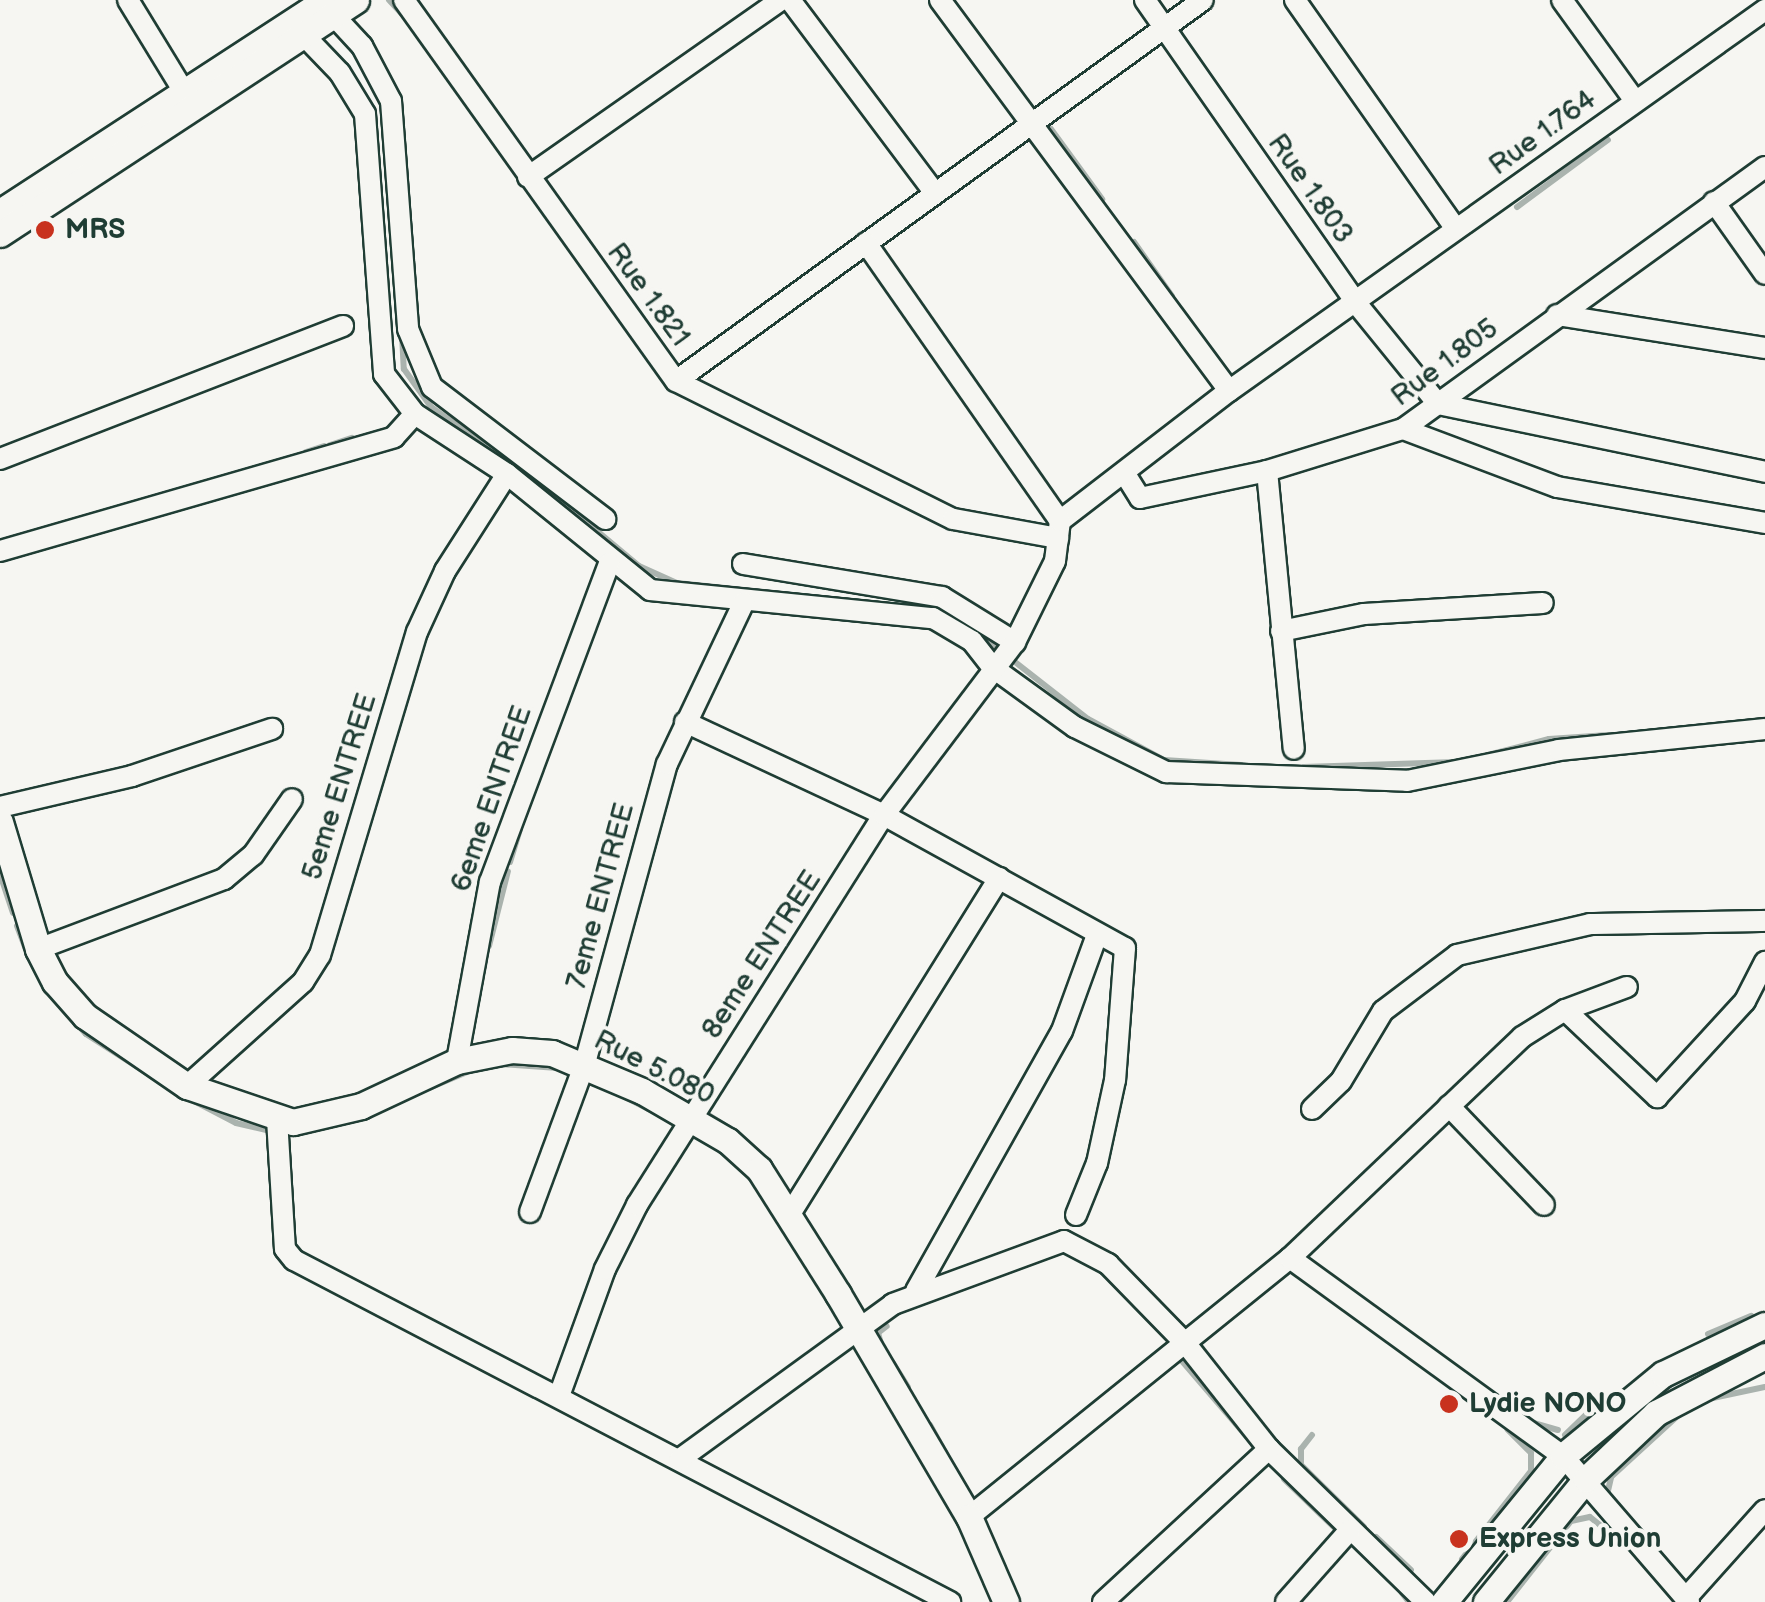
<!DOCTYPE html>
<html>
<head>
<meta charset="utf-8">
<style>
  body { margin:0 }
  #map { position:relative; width:1765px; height:1602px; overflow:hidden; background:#f6f6f2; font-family:"Balsamiq Sans",sans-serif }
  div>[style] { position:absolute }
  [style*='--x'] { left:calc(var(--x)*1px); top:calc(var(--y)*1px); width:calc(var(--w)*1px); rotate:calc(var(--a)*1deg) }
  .stream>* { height:6px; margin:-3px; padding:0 3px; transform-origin:3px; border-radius:3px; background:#aab3ae }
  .roads { filter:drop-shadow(2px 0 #1f3d34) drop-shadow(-2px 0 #1f3d34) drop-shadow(0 2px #1f3d34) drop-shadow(0 -2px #1f3d34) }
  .minor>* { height:20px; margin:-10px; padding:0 10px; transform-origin:10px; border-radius:10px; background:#f6f6f2 }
  .major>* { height:25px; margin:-12.5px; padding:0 12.5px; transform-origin:12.5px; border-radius:12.5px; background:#f6f6f2 }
  .dots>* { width:28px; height:28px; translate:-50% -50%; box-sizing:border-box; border:5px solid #f6f6f2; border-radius:50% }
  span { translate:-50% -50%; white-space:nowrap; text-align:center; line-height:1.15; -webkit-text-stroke:8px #f6f6f2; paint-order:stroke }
  .street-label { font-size:28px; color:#1f3d34 }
  .poi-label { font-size:28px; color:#1f3d34; font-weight:700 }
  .left { translate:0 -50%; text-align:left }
</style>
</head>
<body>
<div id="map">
  <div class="stream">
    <i style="--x:389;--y:0;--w:19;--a:47"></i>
    <i style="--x:1051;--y:129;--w:87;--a:53.9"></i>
    <i style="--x:1517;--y:207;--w:113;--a:-36.4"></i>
    <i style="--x:1134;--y:242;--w:66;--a:54.9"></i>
    <i style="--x:402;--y:335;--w:34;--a:87"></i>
    <i style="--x:404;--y:369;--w:47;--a:54.6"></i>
    <i style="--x:431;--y:407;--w:143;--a:35.4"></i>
    <i style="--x:548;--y:490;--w:119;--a:39.9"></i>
    <i style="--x:639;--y:566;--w:42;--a:24.1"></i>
    <i style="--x:677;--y:583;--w:273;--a:5.9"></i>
    <i style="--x:330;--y:445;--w:23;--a:-18"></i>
    <i style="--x:306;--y:452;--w:19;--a:-18"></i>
    <i style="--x:959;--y:618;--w:164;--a:38.1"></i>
    <i style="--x:1088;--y:719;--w:86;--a:28.3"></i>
    <i style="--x:1164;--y:760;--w:77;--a:3.7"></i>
    <i style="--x:1488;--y:755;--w:63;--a:-14.7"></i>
    <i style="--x:1549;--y:739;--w:59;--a:-3.9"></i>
    <i style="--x:1304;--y:767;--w:152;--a:-1.9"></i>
    <i style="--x:510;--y:862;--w:34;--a:-73"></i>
    <i style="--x:0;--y:874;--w:41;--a:71.6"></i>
    <i style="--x:17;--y:926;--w:25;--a:69"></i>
    <i style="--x:489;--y:946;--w:77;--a:-75.8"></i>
    <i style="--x:48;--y:991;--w:57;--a:48.5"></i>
    <i style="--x:86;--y:1034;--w:80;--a:32.7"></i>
    <i style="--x:501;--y:1064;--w:57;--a:4"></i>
    <i style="--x:429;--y:1088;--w:49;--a:-22.9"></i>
    <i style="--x:625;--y:1097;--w:27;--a:27"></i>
    <i style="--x:194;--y:1101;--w:47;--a:27.6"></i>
    <i style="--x:236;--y:1123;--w:40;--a:13"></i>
    <i style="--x:702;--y:1111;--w:32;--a:32"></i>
    <i style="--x:298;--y:1132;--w:56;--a:-12.3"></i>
    <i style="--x:1708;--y:1334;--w:47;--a:-22.7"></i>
    <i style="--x:881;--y:1344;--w:11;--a:-105"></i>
    <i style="--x:878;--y:1333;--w:11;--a:-38"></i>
    <i style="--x:1176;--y:1354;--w:130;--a:49.4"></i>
    <i style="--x:893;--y:1363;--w:28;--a:58"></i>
    <i style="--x:1708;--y:1399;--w:58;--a:-11.9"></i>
    <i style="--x:1530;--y:1422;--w:29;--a:16"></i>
    <i style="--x:930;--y:1425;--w:33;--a:61"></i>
    <i style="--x:1312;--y:1435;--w:18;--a:128"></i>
    <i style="--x:1301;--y:1449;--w:16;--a:90"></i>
    <i style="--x:1301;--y:1465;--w:88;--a:44.5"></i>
    <i style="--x:1565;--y:1435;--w:45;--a:-44.1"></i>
    <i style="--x:1284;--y:1479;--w:78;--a:44"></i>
    <i style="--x:1607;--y:1495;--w:18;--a:-77"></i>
    <i style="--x:1611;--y:1477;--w:98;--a:-42.5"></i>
    <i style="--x:1376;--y:1537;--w:48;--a:43.3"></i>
    <i style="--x:1462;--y:1559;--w:112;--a:-51.9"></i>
    <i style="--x:1531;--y:1471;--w:18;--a:-90"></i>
    <i style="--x:1531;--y:1453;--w:33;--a:-135"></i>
    <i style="--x:1402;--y:1593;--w:11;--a:52"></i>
    <i style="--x:1507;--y:1602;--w:103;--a:-51.7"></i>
    <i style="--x:1571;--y:1521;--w:19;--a:-12"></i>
    <i style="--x:1590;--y:1517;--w:22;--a:39"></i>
  </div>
  <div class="roads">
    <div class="minor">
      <i style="--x:128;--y:0;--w:105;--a:58.6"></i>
      <i style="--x:404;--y:0;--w:468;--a:54.5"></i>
      <i style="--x:676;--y:381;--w:309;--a:26.5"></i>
      <i style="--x:953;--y:519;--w:107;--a:10.3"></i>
      <i style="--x:790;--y:0;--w:241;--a:53.1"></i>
      <i style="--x:940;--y:0;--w:486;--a:53.5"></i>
      <i style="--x:1145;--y:0;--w:369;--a:55.1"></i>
      <i style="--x:1356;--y:303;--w:130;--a:50.9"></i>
      <i style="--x:1438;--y:404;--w:334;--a:11.7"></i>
      <i style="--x:1295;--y:0;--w:280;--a:54.9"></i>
      <i style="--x:1562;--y:0;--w:125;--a:54.1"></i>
      <i style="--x:324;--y:5;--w:56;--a:47.2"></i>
      <i style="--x:362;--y:46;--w:62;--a:62.2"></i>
      <i style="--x:391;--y:101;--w:229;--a:85.7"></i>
      <i style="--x:408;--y:329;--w:63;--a:67.5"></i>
      <i style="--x:432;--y:387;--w:218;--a:37.3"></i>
      <i style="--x:294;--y:25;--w:66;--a:46.2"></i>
      <i style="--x:340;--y:73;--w:48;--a:58.6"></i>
      <i style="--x:365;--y:114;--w:261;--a:85.8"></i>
      <i style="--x:384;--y:374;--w:51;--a:52.2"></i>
      <i style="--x:415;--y:414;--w:110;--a:33.1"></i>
      <i style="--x:507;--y:474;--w:184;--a:39"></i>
      <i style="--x:650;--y:590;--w:284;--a:5.7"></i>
      <i style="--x:933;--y:618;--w:45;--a:30.5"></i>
      <i style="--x:972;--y:641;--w:33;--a:52"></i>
      <i style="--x:992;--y:667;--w:102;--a:35.9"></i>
      <i style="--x:1075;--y:727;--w:102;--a:26.3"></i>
      <i style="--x:1166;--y:772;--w:241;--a:2.1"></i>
      <i style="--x:1407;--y:781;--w:155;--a:-11.5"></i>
      <i style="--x:1559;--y:750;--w:207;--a:-5.8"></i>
      <i style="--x:528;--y:177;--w:309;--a:-35"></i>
      <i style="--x:1714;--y:202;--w:88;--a:54.7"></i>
      <i style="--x:1557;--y:315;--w:211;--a:9"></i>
      <i style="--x:676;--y:381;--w:650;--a:-35.87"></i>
      <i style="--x:1403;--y:429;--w:165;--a:20.6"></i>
      <i style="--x:1557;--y:487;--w:211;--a:9.8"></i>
      <i style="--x:0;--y:459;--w:368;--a:-21.2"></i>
      <i style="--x:1267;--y:471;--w:279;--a:84.5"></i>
      <i style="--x:1125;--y:474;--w:28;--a:58"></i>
      <i style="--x:1140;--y:498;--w:130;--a:-12"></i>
      <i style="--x:1267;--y:471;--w:142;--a:-17.2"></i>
      <i style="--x:1403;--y:429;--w:447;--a:-35.9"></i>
      <i style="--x:1060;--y:521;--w:213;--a:-37.6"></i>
      <i style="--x:1229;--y:391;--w:658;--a:-35.41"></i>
      <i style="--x:0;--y:551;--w:410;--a:-16.1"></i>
      <i style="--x:394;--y:437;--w:31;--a:-48"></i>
      <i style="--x:743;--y:564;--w:202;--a:9.4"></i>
      <i style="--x:942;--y:597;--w:86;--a:31.7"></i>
      <i style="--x:1281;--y:631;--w:85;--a:-11.6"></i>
      <i style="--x:1364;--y:614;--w:179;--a:-3.5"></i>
      <i style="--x:685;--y:722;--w:220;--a:25"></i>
      <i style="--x:884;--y:815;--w:275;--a:28.9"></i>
      <i style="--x:1125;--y:948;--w:132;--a:94.3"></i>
      <i style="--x:1115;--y:1080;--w:85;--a:102.2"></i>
      <i style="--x:1097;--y:1163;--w:56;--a:112"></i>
      <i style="--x:0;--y:807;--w:136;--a:-13.2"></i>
      <i style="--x:132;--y:776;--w:148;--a:-18.6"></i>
      <i style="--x:38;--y:949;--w:199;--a:-20.6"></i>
      <i style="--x:224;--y:879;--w:38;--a:-40"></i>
      <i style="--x:253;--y:855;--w:68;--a:-55.1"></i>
      <i style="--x:1565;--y:1010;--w:127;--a:43.4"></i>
      <i style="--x:1657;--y:1097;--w:130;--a:-47.5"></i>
      <i style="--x:1745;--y:1001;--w:44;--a:-62.9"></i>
      <i style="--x:457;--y:1061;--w:182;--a:-79.6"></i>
      <i style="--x:490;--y:882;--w:340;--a:-69.5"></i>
      <i style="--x:187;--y:1086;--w:156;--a:-41.9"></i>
      <i style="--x:303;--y:982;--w:32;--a:-58"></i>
      <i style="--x:320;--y:955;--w:337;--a:-73.3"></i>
      <i style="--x:417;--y:632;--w:67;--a:-65.3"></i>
      <i style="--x:445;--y:571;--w:115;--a:-57.4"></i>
      <i style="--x:1449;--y:1106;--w:137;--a:46.2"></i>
      <i style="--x:1312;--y:1109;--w:40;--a:-44"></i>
      <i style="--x:1341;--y:1081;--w:82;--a:-59"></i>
      <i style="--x:1383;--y:1011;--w:93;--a:-37.1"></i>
      <i style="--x:1457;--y:955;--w:137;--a:-13.1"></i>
      <i style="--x:1590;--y:924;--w:175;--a:-1"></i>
      <i style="--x:277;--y:1119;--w:130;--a:86.5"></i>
      <i style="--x:285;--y:1249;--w:14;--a:51"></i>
      <i style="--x:294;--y:1260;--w:740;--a:27.53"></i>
      <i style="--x:530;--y:1212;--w:159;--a:-69.7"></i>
      <i style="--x:585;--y:1063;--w:310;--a:-74.7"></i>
      <i style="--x:667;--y:764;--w:179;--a:-64.6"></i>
      <i style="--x:790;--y:1214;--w:396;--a:-58.1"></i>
      <i style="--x:1290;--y:1258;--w:337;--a:36"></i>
      <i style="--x:1563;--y:1456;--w:193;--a:49.2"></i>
      <i style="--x:916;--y:1291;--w:298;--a:-60.7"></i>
      <i style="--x:1062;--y:1031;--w:102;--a:-70"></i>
      <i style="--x:559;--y:1396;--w:135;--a:-70.1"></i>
      <i style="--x:605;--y:1269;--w:72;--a:-63.4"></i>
      <i style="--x:637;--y:1205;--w:462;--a:-57.7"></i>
      <i style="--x:884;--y:815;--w:217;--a:-52.9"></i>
      <i style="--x:1015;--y:642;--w:90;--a:-63.7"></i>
      <i style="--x:1055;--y:561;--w:40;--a:-82.9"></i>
      <i style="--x:1060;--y:521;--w:339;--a:-124.9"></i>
      <i style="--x:680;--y:1459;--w:263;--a:-36"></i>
      <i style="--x:893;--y:1304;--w:182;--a:-20.2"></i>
      <i style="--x:1064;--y:1241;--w:50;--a:27.6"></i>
      <i style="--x:1108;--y:1264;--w:112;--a:45.7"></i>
      <i style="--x:1186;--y:1344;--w:134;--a:51.7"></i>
      <i style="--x:1269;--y:1449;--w:219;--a:44.3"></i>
      <i style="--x:969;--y:1517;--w:412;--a:-38.9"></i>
      <i style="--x:1290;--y:1258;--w:320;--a:-43.6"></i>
      <i style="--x:1522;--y:1037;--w:51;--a:-32.1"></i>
      <i style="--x:1565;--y:1010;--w:66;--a:-20.4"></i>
      <i style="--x:1686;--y:1598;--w:118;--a:-48.1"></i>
      <i style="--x:1103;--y:1602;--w:226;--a:-42.7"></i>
      <i style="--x:1286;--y:1602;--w:96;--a:-48.4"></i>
    </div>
    <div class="major">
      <i style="--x:0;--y:212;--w:388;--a:-33.1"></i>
      <i style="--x:0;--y:234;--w:426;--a:-33.3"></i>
      <i style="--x:0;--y:822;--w:133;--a:73.3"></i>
      <i style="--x:38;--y:949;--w:37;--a:63"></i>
      <i style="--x:55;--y:982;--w:45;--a:48.6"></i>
      <i style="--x:85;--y:1016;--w:124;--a:34.5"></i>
      <i style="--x:187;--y:1086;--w:112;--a:18.8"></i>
      <i style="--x:293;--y:1122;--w:70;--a:-13.2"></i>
      <i style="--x:361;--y:1106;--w:106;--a:-25.1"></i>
      <i style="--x:457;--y:1061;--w:56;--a:-11.3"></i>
      <i style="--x:512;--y:1050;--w:40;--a:4.3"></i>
      <i style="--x:552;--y:1053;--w:98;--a:22.9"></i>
      <i style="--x:642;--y:1091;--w:99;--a:30.2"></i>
      <i style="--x:728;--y:1141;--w:42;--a:42.1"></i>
      <i style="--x:759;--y:1169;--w:148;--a:57.7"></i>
      <i style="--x:838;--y:1294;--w:259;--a:59.6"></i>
      <i style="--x:969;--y:1517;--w:93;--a:66.5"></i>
      <i style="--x:1444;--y:1602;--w:188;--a:-50.8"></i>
      <i style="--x:1563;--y:1456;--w:129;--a:-39.4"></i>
      <i style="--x:1663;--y:1374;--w:113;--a:-25.7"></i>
      <i style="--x:1486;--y:1602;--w:159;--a:-50.9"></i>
      <i style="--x:1586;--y:1479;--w:96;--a:-43.3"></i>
      <i style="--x:1656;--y:1413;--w:123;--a:-27.6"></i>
    </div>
  </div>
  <div class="dots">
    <i style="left:45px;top:230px;background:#c8321e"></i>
    <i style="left:1449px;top:1404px;background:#c8321e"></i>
    <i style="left:1459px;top:1539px;background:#c8321e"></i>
  </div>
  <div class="street-label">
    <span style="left:1543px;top:133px;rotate:-36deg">Rue 1.764</span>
    <span style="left:1310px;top:189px;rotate:55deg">Rue 1.803</span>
    <span style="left:648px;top:295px;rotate:54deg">Rue 1.821</span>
    <span style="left:1445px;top:363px;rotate:-37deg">Rue 1.805</span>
    <span style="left:340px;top:787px;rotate:-73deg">5eme ENTREE</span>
    <span style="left:492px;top:799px;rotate:-71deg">6eme ENTREE</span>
    <span style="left:601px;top:896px;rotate:-75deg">7eme ENTREE</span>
    <span style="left:762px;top:955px;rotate:-57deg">8eme ENTREE</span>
    <span style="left:654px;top:1068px;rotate:27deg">Rue 5.080</span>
  </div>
  <div class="poi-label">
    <span class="left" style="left:65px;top:230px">MRS</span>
    <span class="left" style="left:1469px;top:1404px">Lydie NONO</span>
    <span class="left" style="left:1479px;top:1539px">Express Union</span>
  </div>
</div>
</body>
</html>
